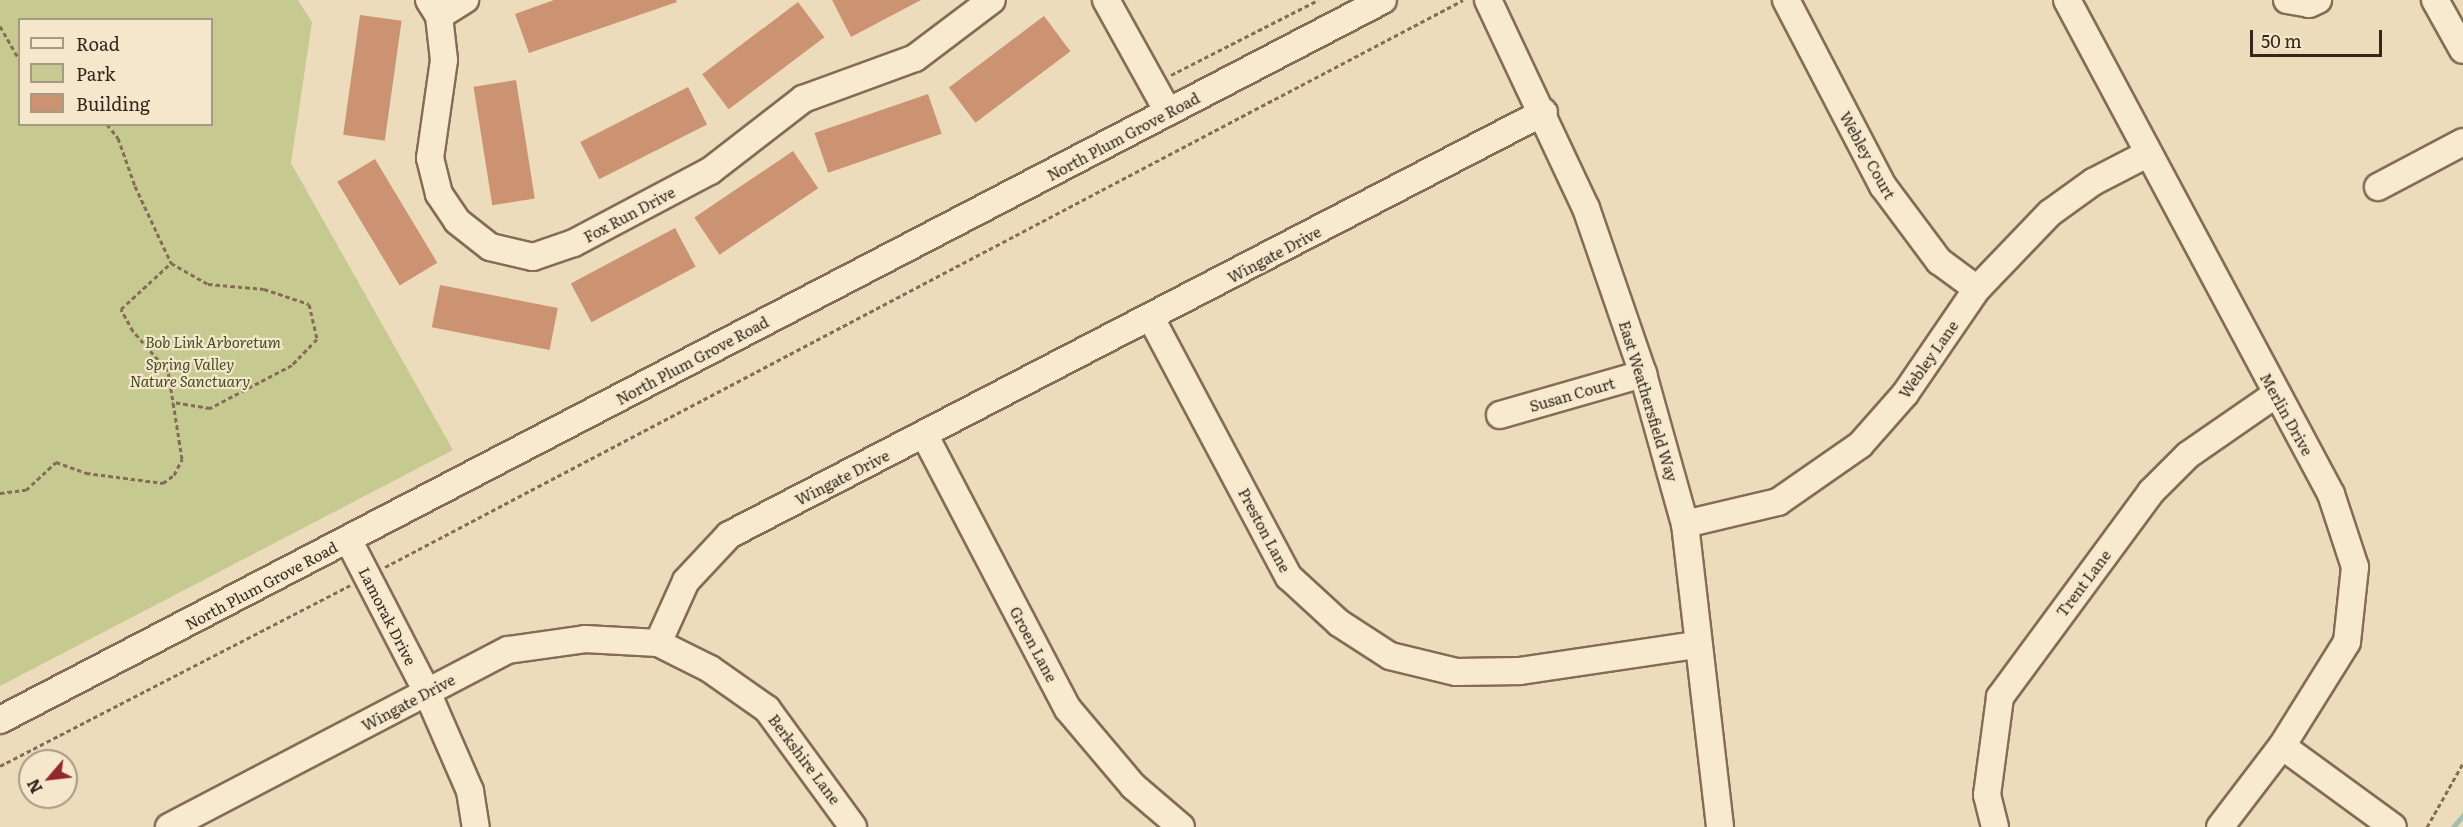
<!DOCTYPE html>
<html>
<head>
<meta charset="utf-8">
<style>
  body { margin:0 }
  #map { position:relative; width:2463px; height:827px; overflow:hidden; background:#eddcbc; font-family:Literata,serif }
  div>[style] { position:absolute }
  [style*='--x'] { left:calc(var(--x)*1px); top:calc(var(--y)*1px); width:calc(var(--w)*1px); rotate:calc(var(--a)*1deg) }
  .green>* { inset:0; background:#c6ca91 }
  .stream>* { height:5px; margin:-2.5px; padding:0 2.5px; transform-origin:2.5px; border-radius:2.5px; background:#a0beb4 }
  .building>* { inset:0; background:#cb9372; transform-origin:0 0 }
  .path>* { height:3px; margin-top:-1.5px; transform-origin:0; background:repeating-linear-gradient(90deg,#846c56 0 4.5px,transparent 0 7.5px) }
  .roads { filter:drop-shadow(2px 0 #846c56) drop-shadow(-2px 0 #846c56) drop-shadow(0 2px #846c56) drop-shadow(0 -2px #846c56) }
  .minor>* { height:26px; margin:-13px; padding:0 13px; transform-origin:13px; border-radius:13px; background:#f8eacf }
  span { translate:-50% -50%; white-space:nowrap; text-align:center; line-height:1.15; -webkit-text-stroke:4.5px #f4e7cc; paint-order:stroke }
  .street-label { font-size:15px; color:#33261b }
  .park-label { font-size:15px; color:#464f22; font-style:italic }
  .legend { position:absolute; left:18px; top:18px; width:195px; height:108px; box-sizing:border-box; background:#f4e7cc; border:2px solid #a79a85; margin:0; padding:8px 10px; list-style:none; font-size:18px; color:#33261b }
  .legend li { display:flex; align-items:center; gap:12px; height:30px }
  .legend b { width:30px; border:2px solid #a79a85 }
  .north { position:absolute; left:18px; top:749px; width:60px; height:60px; box-sizing:border-box; background:#f4e7cc; border:2px solid #a79a85; border-radius:50%; rotate:242deg; font-size:16px; font-weight:700; line-height:24px; text-align:center; color:#33261b }
  .north::after { content:''; display:block; margin:auto; width:21px; height:27px; background:#92272d; clip-path:polygon(50% 0,100% 100%,50% 72%,0 100%) }
  .scale { position:absolute; left:2250px; top:30px; width:132px; height:27px; box-sizing:border-box; border:3px solid #33261b; border-top:0; padding-left:8px; font-size:18px; line-height:21px; white-space:nowrap; color:#33261b; -webkit-text-stroke:4px #f4e7cc; paint-order:stroke }
</style>
</head>
<body>
<div id="map">
  <div class="green">
    <i style="clip-path:polygon(evenodd,0 0,298px 0,312px 22px,291px 163px,453px 450px,0 686px,0 0,20px 20px,212px 20px,212px 124px,20px 124px,20px 20px)"></i>
  </div>
  <div class="stream">
    <i style="--x:2453;--y:827;--w:16;--a:-50"></i>
  </div>
  <div class="building">
    <i style="clip-path:polygon(554px 0,676px 0,677px 2px,529px 53px,515px 14px)"></i>
    <i style="clip-path:polygon(832px 0,921px 0,851px 37px)"></i>
    <i style="left:798px;top:2px;width:44px;height:120px;rotate:53deg"></i>
    <i style="left:360px;top:15px;width:42px;height:121px;rotate:8deg"></i>
    <i style="left:1044px;top:16px;width:44px;height:119px;rotate:53deg"></i>
    <i style="left:516px;top:80px;width:120px;height:43px;rotate:81deg"></i>
    <i style="left:688px;top:87px;width:42px;height:121px;rotate:63deg"></i>
    <i style="left:928px;top:94px;width:42px;height:120px;rotate:71deg"></i>
    <i style="left:793px;top:151px;width:45px;height:119px;rotate:56deg"></i>
    <i style="left:375px;top:159px;width:121px;height:44px;rotate:59deg"></i>
    <i style="left:675px;top:228px;width:44px;height:118px;rotate:62deg"></i>
    <i style="left:440px;top:285px;width:120px;height:43px;rotate:11deg"></i>
  </div>
  <div class="path">
    <i style="--x:0;--y:26;--w:40;--a:60.3"></i>
    <i style="--x:1171;--y:75;--w:165;--a:-27"></i>
    <i style="--x:107;--y:124;--w:18;--a:52"></i>
    <i style="--x:118;--y:138;--w:51;--a:70.5"></i>
    <i style="--x:135;--y:186;--w:85;--a:64.9"></i>
    <i style="--x:171;--y:263;--w:43;--a:29.6"></i>
    <i style="--x:208;--y:284;--w:56;--a:5.1"></i>
    <i style="--x:264;--y:289;--w:47;--a:18.4"></i>
    <i style="--x:309;--y:304;--w:36;--a:77"></i>
    <i style="--x:317;--y:339;--w:36;--a:134"></i>
    <i style="--x:292;--y:365;--w:93;--a:152.3"></i>
    <i style="--x:210;--y:408;--w:38;--a:-171"></i>
    <i style="--x:0;--y:493;--w:26;--a:-7"></i>
    <i style="--x:26;--y:490;--w:41;--a:-43"></i>
    <i style="--x:56;--y:462;--w:32;--a:20"></i>
    <i style="--x:86;--y:473;--w:78;--a:7.4"></i>
    <i style="--x:163;--y:483;--w:14;--a:-36"></i>
    <i style="--x:174;--y:475;--w:18;--a:-63"></i>
    <i style="--x:182;--y:459;--w:89;--a:-99"></i>
    <i style="--x:168;--y:371;--w:53;--a:-131.2"></i>
    <i style="--x:133;--y:331;--w:25;--a:-119"></i>
    <i style="--x:121;--y:309;--w:68;--a:-42.6"></i>
    <i style="--x:385;--y:567;--w:1218;--a:-27.74"></i>
    <i style="--x:0;--y:766;--w:394;--a:-27.3"></i>
    <i style="--x:2427;--y:827;--w:73;--a:-60.6"></i>
  </div>
  <div class="roads">
    <div class="minor">
      <i style="--x:429;--y:0;--w:19;--a:58"></i>
      <i style="--x:439;--y:16;--w:44;--a:83.5"></i>
      <i style="--x:444;--y:60;--w:99;--a:98.1"></i>
      <i style="--x:430;--y:158;--w:37;--a:76"></i>
      <i style="--x:439;--y:194;--w:32;--a:56"></i>
      <i style="--x:457;--y:221;--w:42;--a:38.2"></i>
      <i style="--x:490;--y:247;--w:44;--a:13.1"></i>
      <i style="--x:533;--y:257;--w:43;--a:-18.9"></i>
      <i style="--x:574;--y:243;--w:154;--a:-27.9"></i>
      <i style="--x:710;--y:171;--w:118;--a:-37.7"></i>
      <i style="--x:803;--y:99;--w:119;--a:-20.1"></i>
      <i style="--x:915;--y:58;--w:96;--a:-37"></i>
      <i style="--x:1106;--y:0;--w:128;--a:61"></i>
      <i style="--x:1488;--y:0;--w:230;--a:64.8"></i>
      <i style="--x:1586;--y:208;--w:176;--a:71"></i>
      <i style="--x:1643;--y:374;--w:156;--a:74.4"></i>
      <i style="--x:1685;--y:524;--w:305;--a:83.4"></i>
      <i style="--x:1786;--y:0;--w:210;--a:62.5"></i>
      <i style="--x:1883;--y:186;--w:94;--a:53.3"></i>
      <i style="--x:1939;--y:261;--w:47;--a:36.4"></i>
      <i style="--x:2067;--y:0;--w:560;--a:61.88"></i>
      <i style="--x:2331;--y:494;--w:77;--a:71.8"></i>
      <i style="--x:2355;--y:567;--w:75;--a:96.1"></i>
      <i style="--x:2347;--y:642;--w:123;--a:122"></i>
      <i style="--x:2282;--y:746;--w:102;--a:127.4"></i>
      <i style="--x:2287;--y:0;--w:22;--a:10"></i>
      <i style="--x:2309;--y:4;--w:10;--a:-24"></i>
      <i style="--x:2435;--y:0;--w:57;--a:60.8"></i>
      <i style="--x:439;--y:16;--w:31;--a:-32"></i>
      <i style="--x:2378;--y:187;--w:96;--a:-27.9"></i>
      <i style="--x:1151;--y:318;--w:293;--a:62"></i>
      <i style="--x:1289;--y:577;--w:68;--a:42.6"></i>
      <i style="--x:1339;--y:623;--w:61;--a:32.9"></i>
      <i style="--x:1390;--y:656;--w:68;--a:13.6"></i>
      <i style="--x:1456;--y:672;--w:64;--a:-0.9"></i>
      <i style="--x:1520;--y:671;--w:179;--a:-8.4"></i>
      <i style="--x:1500;--y:415;--w:149;--a:-16"></i>
      <i style="--x:924;--y:434;--w:310;--a:62.4"></i>
      <i style="--x:1068;--y:709;--w:101;--a:49.8"></i>
      <i style="--x:1133;--y:786;--w:63;--a:40.5"></i>
      <i style="--x:1685;--y:524;--w:96;--a:-13.3"></i>
      <i style="--x:1778;--y:502;--w:100;--a:-34.8"></i>
      <i style="--x:1860;--y:445;--w:68;--a:-48.6"></i>
      <i style="--x:1905;--y:394;--w:127;--a:-55.6"></i>
      <i style="--x:1977;--y:289;--w:105;--a:-46.2"></i>
      <i style="--x:2050;--y:213;--w:53;--a:-35.8"></i>
      <i style="--x:2093;--y:182;--w:61;--a:-27.4"></i>
      <i style="--x:348;--y:539;--w:172;--a:62.7"></i>
      <i style="--x:427;--y:692;--w:108;--a:66.5"></i>
      <i style="--x:470;--y:791;--w:36;--a:81"></i>
      <i style="--x:658;--y:643;--w:58;--a:26.6"></i>
      <i style="--x:710;--y:669;--w:70;--a:35.1"></i>
      <i style="--x:767;--y:709;--w:146;--a:53.9"></i>
      <i style="--x:0;--y:720;--w:1559;--a:-27.5"></i>
      <i style="--x:2282;--y:746;--w:137;--a:36.1"></i>
      <i style="--x:169;--y:827;--w:382;--a:-27.6"></i>
      <i style="--x:508;--y:650;--w:78;--a:-8.1"></i>
      <i style="--x:585;--y:639;--w:73;--a:3.1"></i>
      <i style="--x:658;--y:643;--w:68;--a:-65.7"></i>
      <i style="--x:686;--y:581;--w:63;--a:-46.9"></i>
      <i style="--x:729;--y:535;--w:918;--a:-27.43"></i>
      <i style="--x:1995;--y:827;--w:33;--a:-104"></i>
      <i style="--x:1987;--y:795;--w:99;--a:-82.4"></i>
      <i style="--x:2000;--y:697;--w:255;--a:-53.6"></i>
      <i style="--x:2151;--y:492;--w:52;--a:-45"></i>
      <i style="--x:2188;--y:455;--w:107;--a:-34.7"></i>
    </div>
  </div>
  <div class="street-label">
    <span style="left:1123px;top:136px;rotate:-28deg">North Plum Grove Road</span>
    <span style="left:1868px;top:155px;rotate:61deg">Webley Court</span>
    <span style="left:629px;top:214px;rotate:-28deg">Fox Run Drive</span>
    <span style="left:1274px;top:254px;rotate:-28deg">Wingate Drive</span>
    <span style="left:1928px;top:359px;rotate:-55deg">Webley Lane</span>
    <span style="left:692px;top:360px;rotate:-28deg">North Plum Grove Road</span>
    <span style="left:1572px;top:394px;rotate:-16deg">Susan Court</span>
    <span style="left:1649px;top:401px;rotate:73deg">East Weathersfield Way</span>
    <span style="left:2287px;top:414px;rotate:61deg">Merlin Drive</span>
    <span style="left:842px;top:477px;rotate:-27deg">Wingate Drive</span>
    <span style="left:1265px;top:530px;rotate:62deg">Preston Lane</span>
    <span style="left:2083px;top:583px;rotate:-53deg">Trent Lane</span>
    <span style="left:261px;top:585px;rotate:-28deg">North Plum Grove Road</span>
    <span style="left:388px;top:616px;rotate:63deg">Lamorak Drive</span>
    <span style="left:1034px;top:644px;rotate:62deg">Groen Lane</span>
    <span style="left:408px;top:702px;rotate:-28deg">Wingate Drive</span>
    <span style="left:805px;top:759px;rotate:53deg">Berkshire Lane</span>
  </div>
  <div class="park-label">
    <span style="left:213px;top:342px">Bob Link Arboretum</span>
    <span style="left:190px;top:372px">Spring Valley<br>Nature Sanctuary</span>
  </div>
  <ul class="legend">
  <li><b style="height:8px;background:#f8eacf"></b>Road</li>
  <li><b style="height:16px;background:#c6ca91"></b>Park</li>
  <li><b style="height:16px;background:#cb9372"></b>Building</li>
  </ul>
  <div class="north">N</div>
  <div class="scale">50 m</div>
</div>
</body>
</html>
